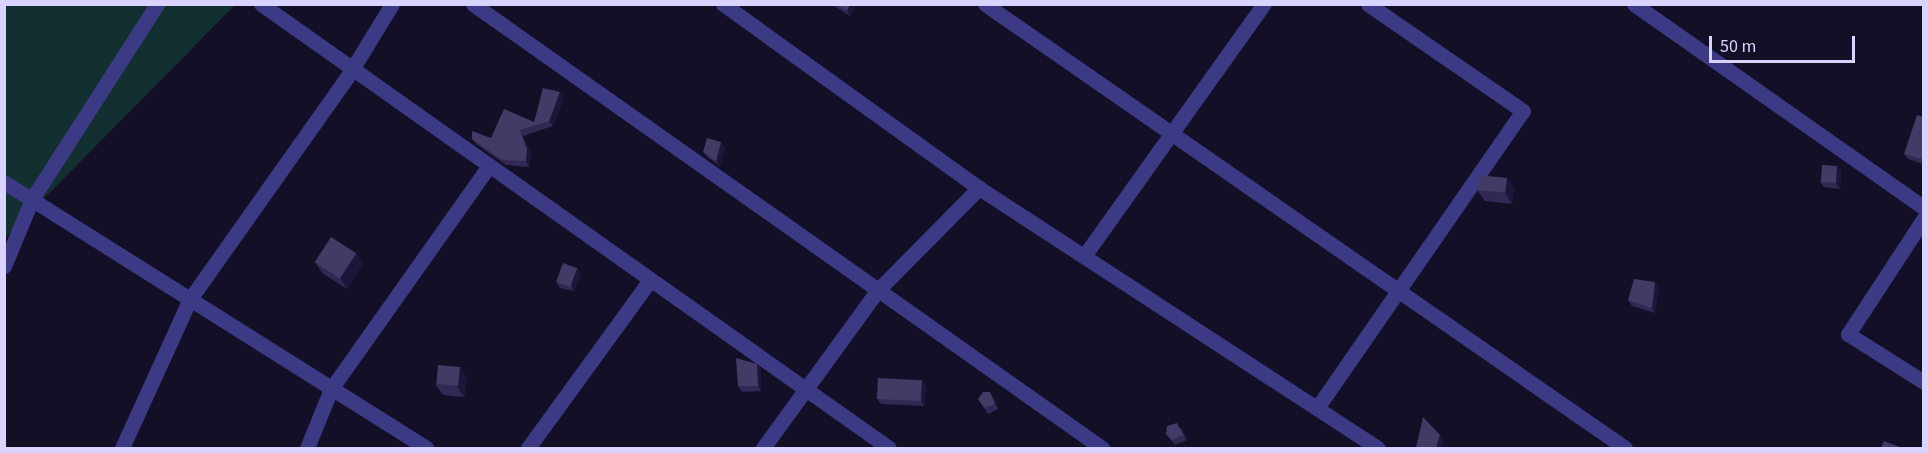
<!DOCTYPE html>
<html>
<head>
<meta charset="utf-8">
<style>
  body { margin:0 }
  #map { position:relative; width:1928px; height:453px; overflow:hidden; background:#130f26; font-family:"Source Sans 3",sans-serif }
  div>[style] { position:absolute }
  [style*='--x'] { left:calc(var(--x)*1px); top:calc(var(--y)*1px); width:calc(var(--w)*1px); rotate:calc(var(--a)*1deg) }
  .green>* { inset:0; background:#12302f }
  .street>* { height:15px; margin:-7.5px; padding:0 7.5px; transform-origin:7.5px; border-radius:7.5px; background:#3d3a85 }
  .wall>* { inset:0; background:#312854 }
  .shaded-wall>* { inset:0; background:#1d163a }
  .building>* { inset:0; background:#433a66; transform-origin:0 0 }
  span { translate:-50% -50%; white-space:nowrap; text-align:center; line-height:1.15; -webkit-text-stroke:4.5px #130f26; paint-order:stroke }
  .frame { position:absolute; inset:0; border:6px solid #d9d4ff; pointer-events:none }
  .scale { position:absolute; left:1709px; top:36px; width:146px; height:27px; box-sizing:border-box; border:3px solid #d9d4ff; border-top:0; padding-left:8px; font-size:18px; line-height:21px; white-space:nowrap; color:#d9d4ff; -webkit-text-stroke:4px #130f26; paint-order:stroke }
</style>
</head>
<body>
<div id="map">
  <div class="green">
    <i style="clip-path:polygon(5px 5px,235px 5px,5px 238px)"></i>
  </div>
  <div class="street">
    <i style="--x:261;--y:4;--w:769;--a:35.26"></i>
    <i style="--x:473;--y:4;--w:770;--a:35.22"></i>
    <i style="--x:723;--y:4;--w:315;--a:35.7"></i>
    <i style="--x:979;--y:188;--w:476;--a:33.1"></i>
    <i style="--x:985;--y:4;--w:779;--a:34.75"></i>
    <i style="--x:1634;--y:4;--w:355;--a:35.1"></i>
    <i style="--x:4;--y:182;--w:499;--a:32.2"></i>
    <i style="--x:1924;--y:218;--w:139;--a:123.2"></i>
    <i style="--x:1848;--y:334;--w:90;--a:32.3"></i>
    <i style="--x:1084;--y:256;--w:310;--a:-54.5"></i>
    <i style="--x:4;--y:266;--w:73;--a:-67.3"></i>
    <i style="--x:32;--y:199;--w:232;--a:-57.3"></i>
    <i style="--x:1317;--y:408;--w:361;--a:-55.3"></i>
    <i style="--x:1523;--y:111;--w:188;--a:-145.4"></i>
    <i style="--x:122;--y:448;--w:164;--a:-65.5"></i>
    <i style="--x:190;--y:299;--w:273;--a:-54.7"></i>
    <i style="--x:348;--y:76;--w:84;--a:-58.6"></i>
    <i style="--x:307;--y:448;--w:64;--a:-67.9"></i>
    <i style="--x:331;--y:389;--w:273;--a:-54.7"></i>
    <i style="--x:528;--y:448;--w:208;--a:-54"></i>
    <i style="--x:763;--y:448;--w:195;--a:-54"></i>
    <i style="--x:878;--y:290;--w:144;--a:-45.3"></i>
  </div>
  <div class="wall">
    <i style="clip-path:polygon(831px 4px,857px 4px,850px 16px)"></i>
    <i style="clip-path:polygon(564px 97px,553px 126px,523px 136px,531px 154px,529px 167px,506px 165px,476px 144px,472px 139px,491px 138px,534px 122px)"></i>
    <i style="clip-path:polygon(1923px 117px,1923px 164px,1908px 159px,1904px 154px)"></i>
    <i style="clip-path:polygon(721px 142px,725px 148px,720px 166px,707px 157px,703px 152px)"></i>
    <i style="clip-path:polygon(1837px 166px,1841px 171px,1840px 189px,1824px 187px,1820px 182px)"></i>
    <i style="clip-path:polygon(1507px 178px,1514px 188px,1512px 204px,1485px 201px,1477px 190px)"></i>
    <i style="clip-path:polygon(356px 253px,363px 263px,347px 289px,322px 273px,315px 262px)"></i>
    <i style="clip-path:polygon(577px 268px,581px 274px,574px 291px,560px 288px,556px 282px)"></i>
    <i style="clip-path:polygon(1659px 287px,1655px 313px,1632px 306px,1628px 300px)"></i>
    <i style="clip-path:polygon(757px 364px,761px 369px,761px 391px,742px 392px,738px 386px)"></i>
    <i style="clip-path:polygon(467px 378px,464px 397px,443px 395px,435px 384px)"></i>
    <i style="clip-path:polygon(922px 380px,926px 385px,924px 406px,881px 404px,877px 399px)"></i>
    <i style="clip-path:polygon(994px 397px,998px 409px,988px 414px,984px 408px)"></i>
    <i style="clip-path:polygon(1181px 428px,1187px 440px,1175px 445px,1166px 434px)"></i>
  </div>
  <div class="shaded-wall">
    <i style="clip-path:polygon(850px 4px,857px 4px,850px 16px,847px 11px)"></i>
    <i style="clip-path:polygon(560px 92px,564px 97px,553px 126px,549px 121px)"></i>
    <i style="clip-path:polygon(520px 130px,523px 136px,531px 154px,529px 167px,526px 161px)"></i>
    <i style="clip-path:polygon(721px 142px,725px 148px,720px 166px,716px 161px)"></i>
    <i style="clip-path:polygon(1837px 166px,1841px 171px,1840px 189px,1836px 184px)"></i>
    <i style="clip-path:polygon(1507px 178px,1514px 188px,1512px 204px,1505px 193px)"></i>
    <i style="clip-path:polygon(356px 253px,363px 263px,347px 289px,340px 278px)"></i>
    <i style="clip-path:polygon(577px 268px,581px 274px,574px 291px,571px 285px)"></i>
    <i style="clip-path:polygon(1655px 282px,1659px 287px,1655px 313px,1652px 308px)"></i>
    <i style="clip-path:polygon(757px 364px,761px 369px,761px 391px,758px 386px)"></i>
    <i style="clip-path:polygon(460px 367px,467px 378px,464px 397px,457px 387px)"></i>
    <i style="clip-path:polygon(922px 380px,926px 385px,924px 406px,920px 400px)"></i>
    <i style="clip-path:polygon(990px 392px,994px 397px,998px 409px,995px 404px)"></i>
    <i style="clip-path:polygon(1440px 435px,1443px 441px,1441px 448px,1436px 448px)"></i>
  </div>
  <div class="building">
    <i style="clip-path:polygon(836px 4px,850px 4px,847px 11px)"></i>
    <i style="clip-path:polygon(543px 88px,560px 92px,549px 121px,520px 130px,527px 149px,526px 161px,502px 160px,472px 139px,472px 131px,491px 138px,504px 109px,534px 122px)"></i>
    <i style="clip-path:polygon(1917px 115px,1923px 117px,1923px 155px,1922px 159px,1904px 154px)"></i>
    <i style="clip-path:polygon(707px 138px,721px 142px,716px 161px,703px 152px)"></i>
    <i style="left:1822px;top:165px;width:15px;height:17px;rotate:4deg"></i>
    <i style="left:1479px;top:175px;width:28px;height:15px;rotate:6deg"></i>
    <i style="left:331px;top:237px;width:30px;height:30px;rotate:33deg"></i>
    <i style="left:563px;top:263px;width:15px;height:20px;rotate:20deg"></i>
    <i style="clip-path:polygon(1634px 279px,1655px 282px,1652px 308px,1628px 300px)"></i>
    <i style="clip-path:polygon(736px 358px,757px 364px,758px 386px,738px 386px)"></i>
    <i style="left:438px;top:365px;width:22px;height:19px;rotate:5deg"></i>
    <i style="left:878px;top:378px;width:44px;height:21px;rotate:3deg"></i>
    <i style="clip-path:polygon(983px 392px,990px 392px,995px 404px,984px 408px,978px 399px)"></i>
    <i style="clip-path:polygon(1423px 417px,1440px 435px,1436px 448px,1416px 448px)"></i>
    <i style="clip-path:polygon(1177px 423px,1183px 435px,1172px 440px,1166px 434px,1167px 426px)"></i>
    <i style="clip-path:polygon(1884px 441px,1902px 448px,1881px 448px)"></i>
  </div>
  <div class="frame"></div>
  <div class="scale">50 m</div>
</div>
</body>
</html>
